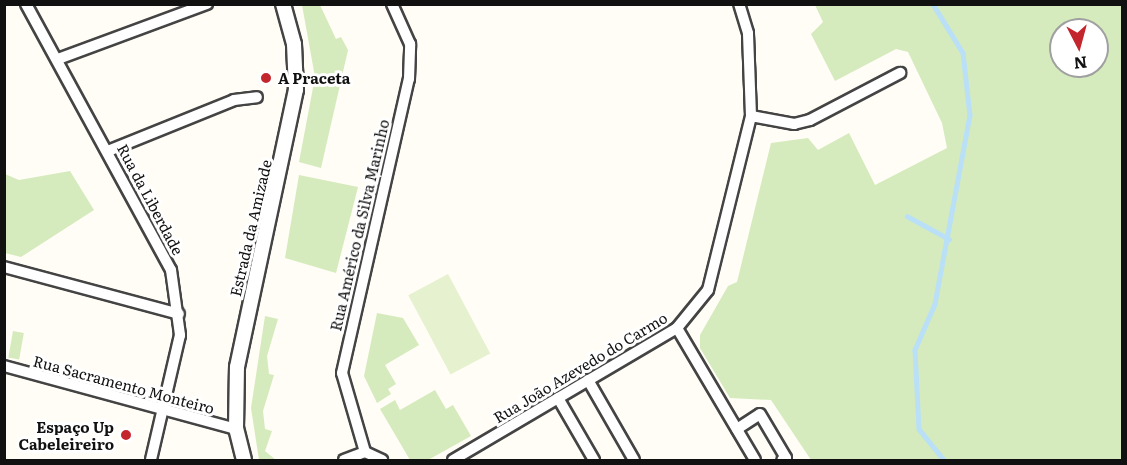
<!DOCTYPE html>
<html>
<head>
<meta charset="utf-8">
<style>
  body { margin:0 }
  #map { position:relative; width:1127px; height:465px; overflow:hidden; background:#fffdf5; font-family:Literata,serif }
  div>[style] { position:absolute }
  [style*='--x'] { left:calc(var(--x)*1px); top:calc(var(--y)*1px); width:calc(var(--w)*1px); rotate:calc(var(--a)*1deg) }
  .green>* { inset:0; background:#d5ebbd; transform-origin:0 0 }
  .pitch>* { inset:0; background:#e6f2cf; transform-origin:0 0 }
  .stream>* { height:4.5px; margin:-2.25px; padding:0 2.25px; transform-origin:2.25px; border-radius:2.25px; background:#b9e0f7 }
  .roads { filter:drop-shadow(2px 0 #444) drop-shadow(-2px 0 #444) drop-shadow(0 2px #444) drop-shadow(0 -2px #444) }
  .minor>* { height:10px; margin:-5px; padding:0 5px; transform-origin:5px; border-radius:5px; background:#fff }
  .tertiary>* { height:14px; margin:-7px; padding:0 7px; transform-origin:7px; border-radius:7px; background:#fff }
  .dots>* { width:16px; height:16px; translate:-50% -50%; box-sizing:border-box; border:3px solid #fff; border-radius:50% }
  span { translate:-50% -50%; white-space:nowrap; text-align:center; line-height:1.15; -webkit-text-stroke:6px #fff; paint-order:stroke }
  .poi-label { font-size:15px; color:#111; font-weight:700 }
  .left { translate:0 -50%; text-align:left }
  .right { translate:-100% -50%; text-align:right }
  .street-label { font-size:15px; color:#111 }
  .frame { position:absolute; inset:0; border:6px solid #111; pointer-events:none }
  .north { position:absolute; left:1049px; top:18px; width:60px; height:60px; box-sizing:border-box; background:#fff; border:2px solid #a0a0a0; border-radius:50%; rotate:174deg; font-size:16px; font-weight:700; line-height:24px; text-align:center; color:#111 }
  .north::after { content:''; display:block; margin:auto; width:21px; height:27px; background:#c4262e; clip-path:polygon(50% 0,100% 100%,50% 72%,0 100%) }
</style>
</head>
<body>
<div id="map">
  <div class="green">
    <i style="clip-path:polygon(302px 5px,320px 5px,336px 39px,341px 37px,348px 50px,321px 168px,299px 162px,315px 77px)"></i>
    <i style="clip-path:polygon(evenodd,815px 5px,1122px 5px,1122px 460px,811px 460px,771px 400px,730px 398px,700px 348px,700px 335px,728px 286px,737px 282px,771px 143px,808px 138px,818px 150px,849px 133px,875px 185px,947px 148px,942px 123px,908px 52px,896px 49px,835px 81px,811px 34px,823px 22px,815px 5px,1061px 30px,1097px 30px,1097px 66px,1061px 66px,1061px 30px)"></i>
    <i style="clip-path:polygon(70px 171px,94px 210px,21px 257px,5px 253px,5px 174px,19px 180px)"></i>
    <i style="clip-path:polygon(299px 175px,358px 187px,336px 273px,285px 258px)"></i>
    <i style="clip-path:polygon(377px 313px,403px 318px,419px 345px,385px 365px,396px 384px,388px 389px,391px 394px,377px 403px,364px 376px)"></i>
    <i style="clip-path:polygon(265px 316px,278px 319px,267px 356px,269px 374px,274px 375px,263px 411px,265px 429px,272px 431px,265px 451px,276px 460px,259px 460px,251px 408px)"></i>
    <i style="left:13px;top:331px;width:11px;height:27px;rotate:10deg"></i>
    <i style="clip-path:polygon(435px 390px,446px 409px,453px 405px,471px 436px,428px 460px,410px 460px,380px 409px,395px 400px,400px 410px)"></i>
  </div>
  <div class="pitch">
    <i style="left:448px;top:274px;width:90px;height:45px;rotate:62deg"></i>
  </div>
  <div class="stream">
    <i style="--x:933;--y:4;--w:57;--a:58.5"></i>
    <i style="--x:963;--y:53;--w:62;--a:83.6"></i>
    <i style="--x:970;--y:115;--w:192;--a:100.5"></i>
    <i style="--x:935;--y:304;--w:50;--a:113.5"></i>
    <i style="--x:915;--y:350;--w:79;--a:87.1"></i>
    <i style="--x:919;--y:429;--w:40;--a:51"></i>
    <i style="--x:907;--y:216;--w:48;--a:28.7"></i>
  </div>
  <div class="roads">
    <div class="minor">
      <i style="--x:26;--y:4;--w:303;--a:61.4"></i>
      <i style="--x:171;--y:270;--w:66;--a:82.1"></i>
      <i style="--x:180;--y:335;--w:128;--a:103.1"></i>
      <i style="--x:58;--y:59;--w:159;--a:-20.3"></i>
      <i style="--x:751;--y:116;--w:44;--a:10.5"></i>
      <i style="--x:794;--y:124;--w:16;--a:-14"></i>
      <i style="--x:810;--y:120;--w:102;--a:-27.6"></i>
      <i style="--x:108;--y:151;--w:136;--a:-22"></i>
      <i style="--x:234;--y:100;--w:23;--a:-7"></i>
      <i style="--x:4;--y:267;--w:181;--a:15"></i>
      <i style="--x:677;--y:328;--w:153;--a:59.4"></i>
      <i style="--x:4;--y:366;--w:240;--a:15.2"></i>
      <i style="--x:588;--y:380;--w:92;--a:60.1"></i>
      <i style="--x:558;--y:398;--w:72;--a:59.9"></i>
      <i style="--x:737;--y:429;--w:27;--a:-33"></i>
      <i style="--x:760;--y:414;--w:51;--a:59.4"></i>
      <i style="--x:786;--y:458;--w:4;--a:153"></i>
      <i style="--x:365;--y:452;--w:82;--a:-106.2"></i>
      <i style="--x:342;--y:373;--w:302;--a:-77.2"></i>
      <i style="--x:409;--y:79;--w:35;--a:-88"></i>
      <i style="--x:410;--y:44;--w:44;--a:-114.2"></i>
      <i style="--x:344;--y:460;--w:22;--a:-21"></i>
      <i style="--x:365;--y:452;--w:19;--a:25"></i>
      <i style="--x:453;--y:460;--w:260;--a:-30.5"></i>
      <i style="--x:677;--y:328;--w:49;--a:-50.8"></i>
      <i style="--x:708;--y:290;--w:179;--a:-76.1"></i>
      <i style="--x:751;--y:116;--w:83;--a:-92.1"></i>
      <i style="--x:748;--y:33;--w:30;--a:-107"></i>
    </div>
    <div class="tertiary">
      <i style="--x:244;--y:460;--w:32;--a:-104"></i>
      <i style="--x:236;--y:429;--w:62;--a:-89.1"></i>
      <i style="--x:237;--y:367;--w:283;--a:-78"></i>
      <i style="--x:296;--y:90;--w:46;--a:-92.5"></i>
      <i style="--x:294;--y:44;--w:41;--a:-105.4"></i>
    </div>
  </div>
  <div class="dots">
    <i style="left:266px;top:78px;background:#c4262e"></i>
    <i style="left:126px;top:435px;background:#c4262e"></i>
  </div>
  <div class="poi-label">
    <span class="left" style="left:278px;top:78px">A Praceta</span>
    <span class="right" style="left:114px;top:435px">Espaço Up<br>Cabeleireiro</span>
  </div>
  <div class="street-label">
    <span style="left:151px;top:199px;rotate:62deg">Rua da Liberdade</span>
    <span style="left:359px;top:225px;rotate:-77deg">Rua Américo da Silva Marinho</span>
    <span style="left:250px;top:228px;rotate:-77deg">Estrada da Amizade</span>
    <span style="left:580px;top:367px;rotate:-31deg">Rua João Azevedo do Carmo</span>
    <span style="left:124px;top:384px;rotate:15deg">Rua Sacramento Monteiro</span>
  </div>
  <div class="frame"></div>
  <div class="north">N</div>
</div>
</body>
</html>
